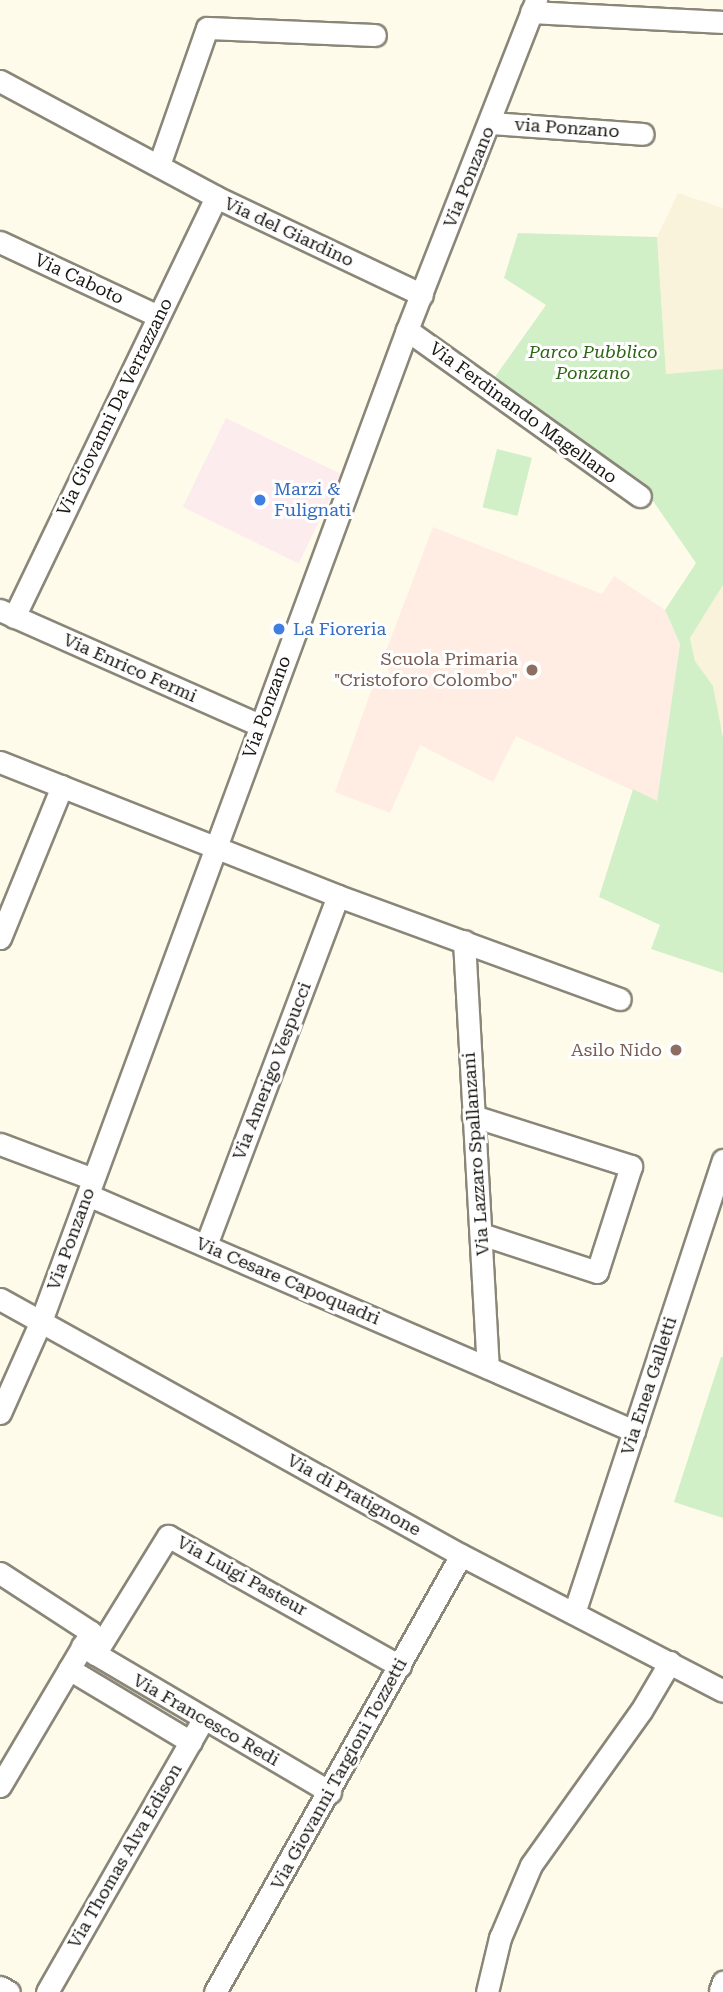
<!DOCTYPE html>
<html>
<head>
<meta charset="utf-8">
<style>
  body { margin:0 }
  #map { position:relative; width:723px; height:1992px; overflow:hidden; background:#fffbeb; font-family:"Roboto Serif",serif }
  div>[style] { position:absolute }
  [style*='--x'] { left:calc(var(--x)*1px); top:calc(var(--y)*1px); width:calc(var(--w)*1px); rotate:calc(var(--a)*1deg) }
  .commercial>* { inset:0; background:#fceced; transform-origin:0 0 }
  .built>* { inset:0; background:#f9f3db }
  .education>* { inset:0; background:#ffece3 }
  .green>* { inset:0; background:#d1f0c7; transform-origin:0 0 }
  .roads { filter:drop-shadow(2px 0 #8a8678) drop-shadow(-2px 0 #8a8678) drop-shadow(0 2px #8a8678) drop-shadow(0 -2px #8a8678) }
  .minor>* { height:21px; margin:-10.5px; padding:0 10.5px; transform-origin:10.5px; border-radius:10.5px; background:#fff }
  .dots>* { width:19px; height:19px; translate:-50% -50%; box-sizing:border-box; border:4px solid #fff; border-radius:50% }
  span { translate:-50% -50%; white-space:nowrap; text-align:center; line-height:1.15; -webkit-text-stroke:6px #fff; paint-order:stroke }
  .street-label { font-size:18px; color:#191712 }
  .park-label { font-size:18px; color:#2d6612; font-style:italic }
  .shop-label { font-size:18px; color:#366cbe }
  .left { translate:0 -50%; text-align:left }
  .education-label { font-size:18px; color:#785e54 }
  .right { translate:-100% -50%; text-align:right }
</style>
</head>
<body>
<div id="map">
  <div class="commercial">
    <i style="left:226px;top:418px;width:129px;height:99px;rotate:26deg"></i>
  </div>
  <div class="built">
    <i style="clip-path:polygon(678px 193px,723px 208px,723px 369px,666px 374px,657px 237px)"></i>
    <i style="clip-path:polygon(723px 585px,723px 729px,719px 729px,713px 686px,695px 661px,690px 638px)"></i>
  </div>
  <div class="education">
    <i style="clip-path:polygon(433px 527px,602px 594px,614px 576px,665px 610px,680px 644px,657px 802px,516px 736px,493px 782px,420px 745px,390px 813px,335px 792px,374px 683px,394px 691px,384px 656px)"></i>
  </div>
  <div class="green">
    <i style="clip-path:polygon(518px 233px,657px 237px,666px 374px,723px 369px,723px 585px,690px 638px,695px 661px,713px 686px,723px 738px,723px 973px,651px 949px,660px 925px,599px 897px,633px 789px,657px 801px,680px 644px,665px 610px,696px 563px,637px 478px,492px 381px,546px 305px,504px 278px)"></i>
    <i style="left:497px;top:449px;width:36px;height:60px;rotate:14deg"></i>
    <i style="clip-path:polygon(721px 1357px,723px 1357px,723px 1518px,674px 1502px)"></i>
  </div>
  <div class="roads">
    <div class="minor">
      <i style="--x:531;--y:12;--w:192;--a:3"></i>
      <i style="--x:0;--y:81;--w:245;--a:28.2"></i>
      <i style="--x:216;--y:197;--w:228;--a:25.4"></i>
      <i style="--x:491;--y:123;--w:152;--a:4.1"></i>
      <i style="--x:159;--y:165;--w:145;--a:-70.7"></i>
      <i style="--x:207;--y:28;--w:168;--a:2.4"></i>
      <i style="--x:0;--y:242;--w:174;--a:25.1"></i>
      <i style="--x:407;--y:330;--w:286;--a:35.5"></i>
      <i style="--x:0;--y:610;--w:284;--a:23.9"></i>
      <i style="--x:14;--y:617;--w:466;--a:-64.3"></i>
      <i style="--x:0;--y:762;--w:364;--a:21.6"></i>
      <i style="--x:338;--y:896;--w:300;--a:20.1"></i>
      <i style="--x:0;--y:938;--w:164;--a:-67.8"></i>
      <i style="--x:464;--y:941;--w:427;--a:86.8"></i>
      <i style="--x:473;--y:1116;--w:166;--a:17.6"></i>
      <i style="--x:631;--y:1166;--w:111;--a:107.8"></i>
      <i style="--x:597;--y:1272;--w:122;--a:-161.9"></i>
      <i style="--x:0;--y:1144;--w:99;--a:20.6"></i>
      <i style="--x:88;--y:1195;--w:595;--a:23.38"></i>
      <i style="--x:206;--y:1245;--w:373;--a:-69.3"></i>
      <i style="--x:0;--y:1299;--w:527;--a:29.04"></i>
      <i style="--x:461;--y:1555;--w:295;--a:27.4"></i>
      <i style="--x:0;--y:1413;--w:101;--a:-66"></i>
      <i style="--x:41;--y:1321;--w:1056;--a:-69.73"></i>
      <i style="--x:407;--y:330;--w:354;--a:-68.6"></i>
      <i style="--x:0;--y:1573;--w:108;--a:33"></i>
      <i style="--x:91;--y:1632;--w:179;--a:120.6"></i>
      <i style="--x:574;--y:1613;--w:477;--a:-71.8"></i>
      <i style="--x:82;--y:1646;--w:288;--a:30.5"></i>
      <i style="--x:95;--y:1654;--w:139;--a:-58.3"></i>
      <i style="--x:168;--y:1536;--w:266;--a:29.3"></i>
      <i style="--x:69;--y:1669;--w:142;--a:30.9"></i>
      <i style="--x:0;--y:1987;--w:10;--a:29"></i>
      <i style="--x:720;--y:1990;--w:9;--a:-69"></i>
      <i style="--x:47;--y:1992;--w:314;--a:-60.2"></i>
      <i style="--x:215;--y:1992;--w:501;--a:-60.62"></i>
      <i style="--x:487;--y:1992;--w:56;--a:-76.5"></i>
      <i style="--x:500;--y:1938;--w:79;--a:-67"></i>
      <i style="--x:531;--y:1865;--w:189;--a:-54.5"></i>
      <i style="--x:641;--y:1711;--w:57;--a:-59.4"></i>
    </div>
  </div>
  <div class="dots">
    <i style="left:260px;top:500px;background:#3f7fe0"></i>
    <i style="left:279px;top:629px;background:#3f7fe0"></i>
    <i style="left:532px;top:670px;background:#8d6e63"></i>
    <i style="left:676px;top:1050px;background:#8d6e63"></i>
  </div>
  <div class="street-label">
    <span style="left:567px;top:128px;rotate:4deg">via Ponzano</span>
    <span style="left:469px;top:177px;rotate:-68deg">Via Ponzano</span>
    <span style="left:289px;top:232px;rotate:25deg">Via del Giardino</span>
    <span style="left:79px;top:279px;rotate:25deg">Via Caboto</span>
    <span style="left:115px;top:407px;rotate:-64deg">Via Giovanni Da Verrazzano</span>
    <span style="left:523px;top:413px;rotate:36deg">Via Ferdinando Magellano</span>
    <span style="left:130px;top:668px;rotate:24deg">Via Enrico Fermi</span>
    <span style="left:267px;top:707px;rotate:-70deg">Via Ponzano</span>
    <span style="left:272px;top:1071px;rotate:-69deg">Via Amerigo Vespucci</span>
    <span style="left:476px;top:1154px;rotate:-94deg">Via Lazzaro Spallanzani</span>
    <span style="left:71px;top:1239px;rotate:-70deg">Via Ponzano</span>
    <span style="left:288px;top:1281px;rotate:23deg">Via Cesare Capoquadri</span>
    <span style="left:649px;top:1386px;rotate:-72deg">Via Enea Galletti</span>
    <span style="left:354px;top:1495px;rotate:29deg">Via di Pratignone</span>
    <span style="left:242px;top:1576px;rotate:29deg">Via Luigi Pasteur</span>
    <span style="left:206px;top:1720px;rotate:30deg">Via Francesco Redi</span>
    <span style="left:339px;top:1774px;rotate:-61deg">Via Giovanni Targioni Tozzetti</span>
    <span style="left:125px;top:1856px;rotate:-60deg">Via Thomas Alva Edison</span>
  </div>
  <div class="park-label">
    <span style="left:593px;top:363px">Parco Pubblico<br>Ponzano</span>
  </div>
  <div class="shop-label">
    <span class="left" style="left:274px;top:500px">Marzi &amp;<br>Fulignati</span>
    <span class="left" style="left:293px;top:629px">La Fioreria</span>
  </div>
  <div class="education-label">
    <span class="right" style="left:518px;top:670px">Scuola Primaria<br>"Cristoforo Colombo"</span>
    <span class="right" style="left:662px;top:1050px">Asilo Nido</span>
  </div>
</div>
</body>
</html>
